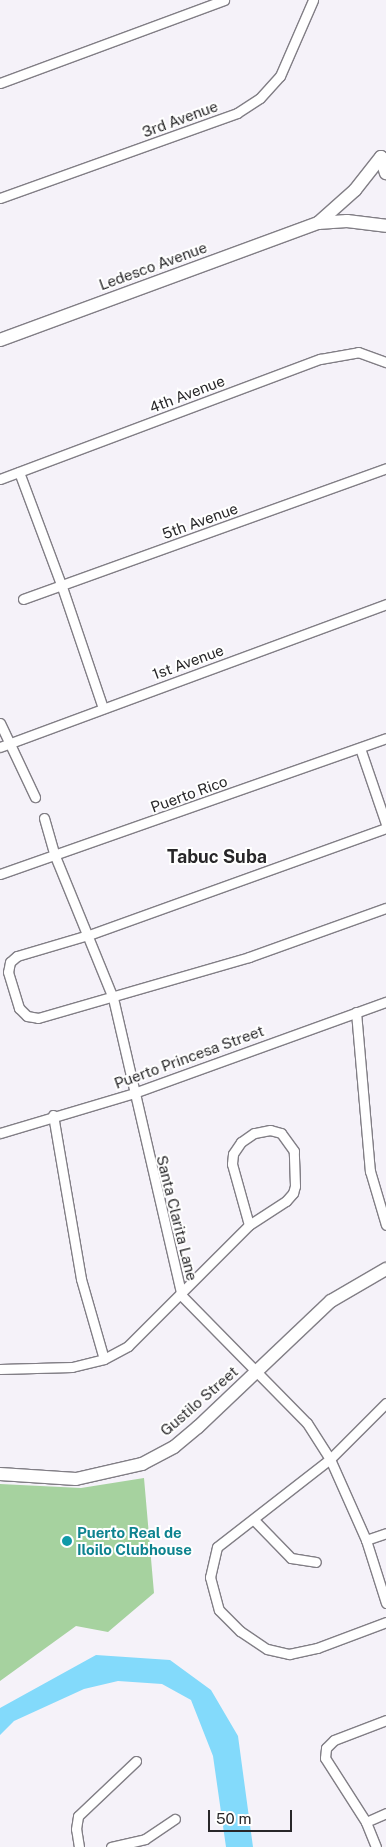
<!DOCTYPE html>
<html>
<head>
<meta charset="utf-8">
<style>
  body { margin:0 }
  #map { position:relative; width:386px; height:1847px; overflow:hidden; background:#f5f2f9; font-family:"Public Sans",sans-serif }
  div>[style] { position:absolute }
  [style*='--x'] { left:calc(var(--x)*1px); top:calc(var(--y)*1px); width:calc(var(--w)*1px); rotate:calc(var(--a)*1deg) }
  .green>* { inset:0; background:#a6d29f }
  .water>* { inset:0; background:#83dafb }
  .roads { filter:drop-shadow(1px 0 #817e85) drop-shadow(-1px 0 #817e85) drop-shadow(0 1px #817e85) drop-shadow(0 -1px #817e85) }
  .street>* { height:9px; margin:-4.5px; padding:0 4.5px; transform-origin:4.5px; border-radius:4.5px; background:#fff }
  .secondary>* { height:12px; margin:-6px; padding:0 6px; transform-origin:6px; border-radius:6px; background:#fff }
  .dots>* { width:14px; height:14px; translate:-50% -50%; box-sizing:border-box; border:2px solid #fff; border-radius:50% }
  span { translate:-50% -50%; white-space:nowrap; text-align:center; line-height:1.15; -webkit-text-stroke:4px #fff; paint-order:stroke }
  .street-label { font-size:15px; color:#282729 }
  .culture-label { font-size:15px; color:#0d838f; font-weight:700 }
  .left { translate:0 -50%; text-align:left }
  .quarter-label { font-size:18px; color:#282729; font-weight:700 }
  .scale { position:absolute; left:208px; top:1810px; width:84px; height:22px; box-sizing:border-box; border:2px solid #282729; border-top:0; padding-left:6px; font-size:15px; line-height:18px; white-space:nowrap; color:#282729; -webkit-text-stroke:4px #fff; paint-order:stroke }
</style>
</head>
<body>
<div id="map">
  <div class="green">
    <i style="clip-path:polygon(144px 1478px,154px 1593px,108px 1632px,76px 1626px,0 1681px,0 1484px,81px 1488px)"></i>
  </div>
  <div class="water">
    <i style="clip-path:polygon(96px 1655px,170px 1660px,211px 1690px,238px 1736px,253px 1847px,226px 1847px,213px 1756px,191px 1700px,162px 1684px,118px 1681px,84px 1689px,14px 1721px,0 1735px,0 1708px)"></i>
  </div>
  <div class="roads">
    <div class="street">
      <i style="--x:0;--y:83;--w:239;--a:-20.3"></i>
      <i style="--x:0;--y:198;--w:252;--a:-19.7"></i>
      <i style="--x:237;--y:113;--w:27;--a:-33"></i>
      <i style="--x:260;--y:98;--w:30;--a:-48"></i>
      <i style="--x:280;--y:76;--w:83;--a:-66.5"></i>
      <i style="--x:19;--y:472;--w:123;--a:69.5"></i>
      <i style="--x:62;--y:587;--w:128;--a:71.3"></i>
      <i style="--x:0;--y:479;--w:342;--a:-20.6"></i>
      <i style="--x:320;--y:359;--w:39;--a:-10"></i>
      <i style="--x:358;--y:352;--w:30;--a:20"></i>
      <i style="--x:23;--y:599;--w:386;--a:-19.8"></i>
      <i style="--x:0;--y:723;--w:82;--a:64.7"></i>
      <i style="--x:0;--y:747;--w:412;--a:-20.3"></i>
      <i style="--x:360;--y:748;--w:80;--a:71.1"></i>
      <i style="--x:44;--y:818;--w:40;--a:74"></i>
      <i style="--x:55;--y:856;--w:153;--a:67.8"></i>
      <i style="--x:113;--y:998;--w:306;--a:77"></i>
      <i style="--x:182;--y:1296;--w:178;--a:45.5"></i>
      <i style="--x:307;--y:1423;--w:43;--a:57.4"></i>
      <i style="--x:330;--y:1459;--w:89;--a:66"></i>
      <i style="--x:366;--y:1540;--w:66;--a:72.4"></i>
      <i style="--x:386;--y:828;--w:317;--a:160.2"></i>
      <i style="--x:88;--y:935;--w:74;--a:163.5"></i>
      <i style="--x:17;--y:956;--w:9;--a:139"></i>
      <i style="--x:10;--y:962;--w:10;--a:101"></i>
      <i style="--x:8;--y:972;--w:38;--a:73"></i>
      <i style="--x:19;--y:1008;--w:11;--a:45"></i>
      <i style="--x:27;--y:1016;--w:11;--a:10"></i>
      <i style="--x:38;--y:1018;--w:220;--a:-16.1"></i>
      <i style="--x:249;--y:957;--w:145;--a:-19.7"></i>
      <i style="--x:0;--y:874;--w:409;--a:-19.4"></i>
      <i style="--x:356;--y:1012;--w:160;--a:85"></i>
      <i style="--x:370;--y:1171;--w:56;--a:73.5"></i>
      <i style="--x:53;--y:1115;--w:166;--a:80.3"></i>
      <i style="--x:81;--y:1279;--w:83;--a:74"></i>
      <i style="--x:0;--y:1133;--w:140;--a:-16.6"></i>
      <i style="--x:134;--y:1093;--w:268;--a:-19.9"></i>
      <i style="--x:0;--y:1369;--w:72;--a:-1.6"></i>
      <i style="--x:72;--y:1367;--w:33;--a:-14"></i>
      <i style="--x:104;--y:1359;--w:27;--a:-28"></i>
      <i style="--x:128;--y:1346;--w:171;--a:-45"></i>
      <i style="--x:249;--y:1225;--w:44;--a:-33"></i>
      <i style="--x:286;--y:1201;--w:11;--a:-49"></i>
      <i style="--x:293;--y:1193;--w:7;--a:-74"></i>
      <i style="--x:295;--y:1186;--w:35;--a:-92"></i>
      <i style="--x:294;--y:1151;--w:22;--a:-126"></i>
      <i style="--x:281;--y:1133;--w:11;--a:-165"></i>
      <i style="--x:270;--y:1130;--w:16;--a:169"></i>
      <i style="--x:254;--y:1133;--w:16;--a:145"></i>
      <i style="--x:241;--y:1142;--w:14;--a:124"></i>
      <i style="--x:233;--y:1154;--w:10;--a:96"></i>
      <i style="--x:232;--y:1164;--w:63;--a:74.4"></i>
      <i style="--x:386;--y:1403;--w:79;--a:135"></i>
      <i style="--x:330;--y:1459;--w:143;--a:142.1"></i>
      <i style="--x:217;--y:1547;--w:31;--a:103"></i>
      <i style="--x:210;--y:1577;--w:34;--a:75"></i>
      <i style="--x:219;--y:1610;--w:30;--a:45"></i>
      <i style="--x:240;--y:1631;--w:32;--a:34"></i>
      <i style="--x:267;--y:1649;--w:23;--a:13"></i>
      <i style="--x:289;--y:1654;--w:29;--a:-12"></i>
      <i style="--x:317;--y:1648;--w:74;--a:-20.6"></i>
      <i style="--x:254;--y:1520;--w:53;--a:45.8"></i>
      <i style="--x:291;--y:1558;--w:25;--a:9"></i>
      <i style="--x:366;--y:1540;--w:21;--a:-19"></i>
      <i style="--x:366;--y:1822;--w:22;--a:-24"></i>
      <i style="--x:79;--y:1847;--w:18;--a:-99"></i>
      <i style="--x:76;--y:1829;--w:13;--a:-81"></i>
      <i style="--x:78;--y:1816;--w:80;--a:-43.5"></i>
      <i style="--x:111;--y:1847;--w:35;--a:-13"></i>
      <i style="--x:145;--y:1839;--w:36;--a:-34"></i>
      <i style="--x:376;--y:1847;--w:27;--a:-112"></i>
      <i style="--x:366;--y:1822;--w:76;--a:-122.6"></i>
      <i style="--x:325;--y:1758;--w:10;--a:-84"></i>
      <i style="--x:326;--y:1748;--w:11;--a:-45"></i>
      <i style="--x:334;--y:1740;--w:56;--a:-21"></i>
    </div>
    <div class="secondary">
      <i style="--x:318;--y:223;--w:50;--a:-41.7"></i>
      <i style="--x:355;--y:190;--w:42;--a:-51.8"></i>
      <i style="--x:381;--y:157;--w:17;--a:73"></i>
      <i style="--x:0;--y:340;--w:339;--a:-20.2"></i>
      <i style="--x:318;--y:223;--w:29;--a:-4"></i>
      <i style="--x:347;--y:221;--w:39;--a:7"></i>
      <i style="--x:0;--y:1474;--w:76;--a:3.8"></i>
      <i style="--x:76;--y:1479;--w:68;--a:-12.8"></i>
      <i style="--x:142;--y:1464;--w:36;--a:-28"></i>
      <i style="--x:174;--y:1447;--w:31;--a:-40"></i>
      <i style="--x:198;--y:1427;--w:183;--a:-43.5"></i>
      <i style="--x:331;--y:1301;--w:64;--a:-30.2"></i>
    </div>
  </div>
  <div class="dots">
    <i style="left:67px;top:1541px;background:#0f9aa8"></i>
  </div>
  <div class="street-label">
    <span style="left:180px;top:119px;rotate:-20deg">3rd Avenue</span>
    <span style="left:153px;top:266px;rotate:-20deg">Ledesco Avenue</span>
    <span style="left:187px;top:394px;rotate:-21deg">4th Avenue</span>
    <span style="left:200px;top:521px;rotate:-20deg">5th Avenue</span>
    <span style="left:188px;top:662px;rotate:-20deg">1st Avenue</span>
    <span style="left:189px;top:794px;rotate:-20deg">Puerto Rico</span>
    <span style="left:189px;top:1057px;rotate:-20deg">Puerto Princesa Street</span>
    <span style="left:177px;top:1218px;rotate:76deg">Santa Clarita Lane</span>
    <span style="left:199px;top:1401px;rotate:-41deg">Gustilo Street</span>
  </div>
  <div class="culture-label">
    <span class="left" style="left:77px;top:1541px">Puerto Real de<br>Iloilo Clubhouse</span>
  </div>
  <div class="quarter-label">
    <span style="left:217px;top:857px">Tabuc Suba</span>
  </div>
  <div class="scale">50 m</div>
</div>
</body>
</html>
